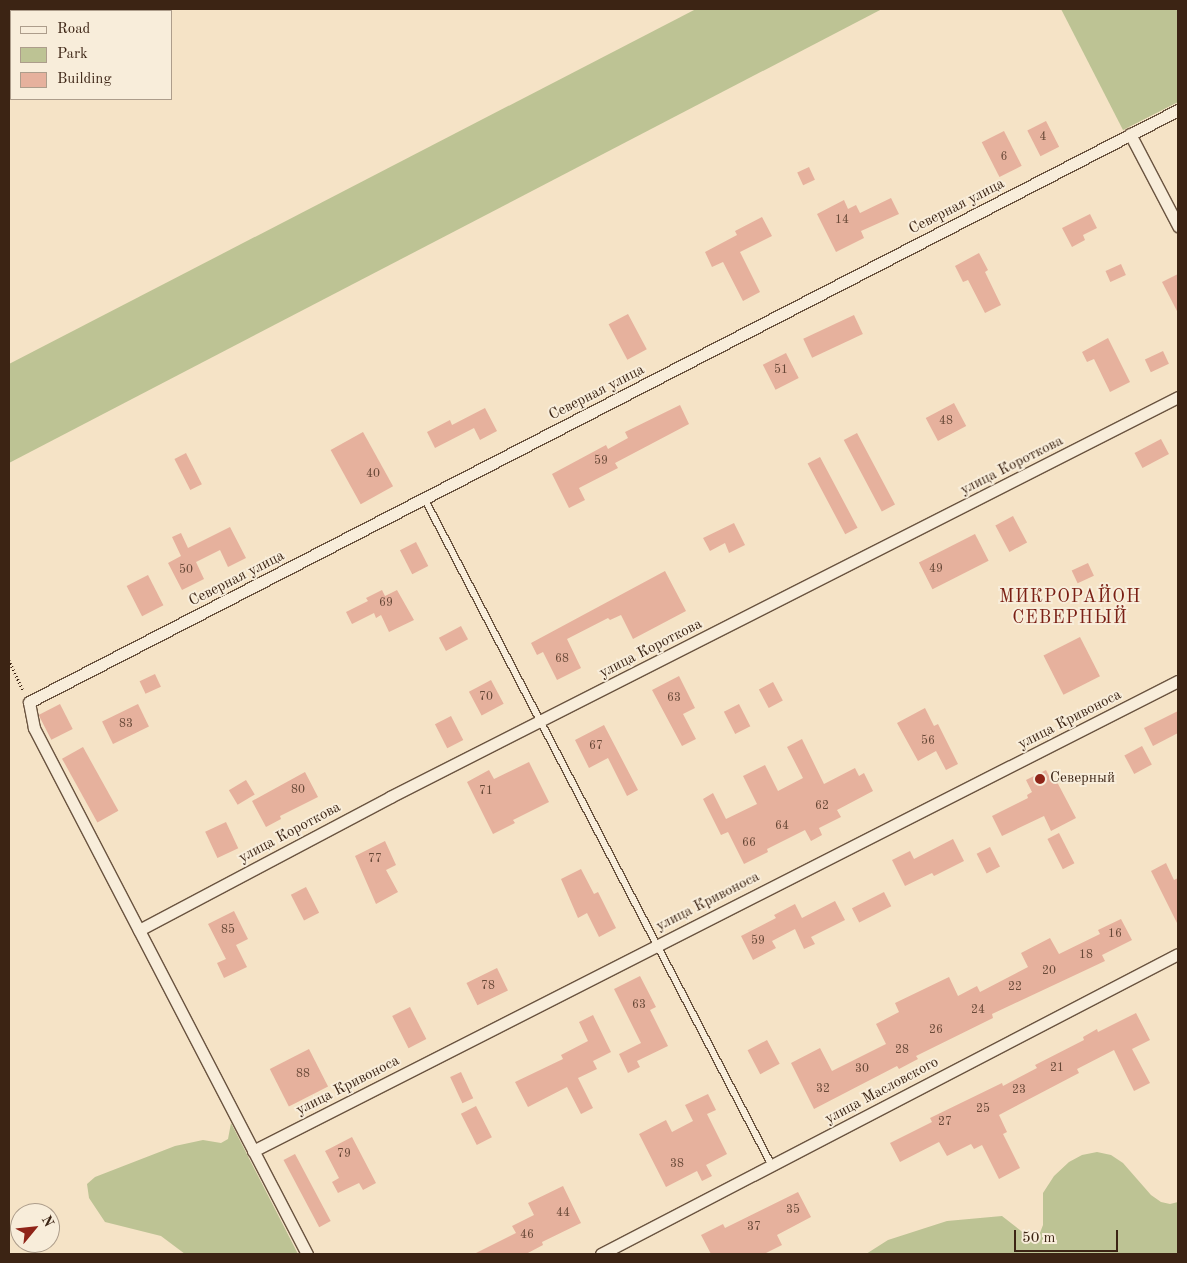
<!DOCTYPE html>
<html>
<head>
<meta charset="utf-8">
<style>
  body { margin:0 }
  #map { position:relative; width:1187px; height:1263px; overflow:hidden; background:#f5e3c6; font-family:"Old Standard TT",serif }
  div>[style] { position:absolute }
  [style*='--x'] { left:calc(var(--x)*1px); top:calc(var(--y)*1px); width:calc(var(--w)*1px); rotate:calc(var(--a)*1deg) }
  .green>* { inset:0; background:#bdc394 }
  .building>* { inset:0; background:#e6b19d; transform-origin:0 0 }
  .path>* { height:2.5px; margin-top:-1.25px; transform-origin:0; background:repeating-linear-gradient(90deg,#3c2414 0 1px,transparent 0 3.5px) }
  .roads { filter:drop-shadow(1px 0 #6a5440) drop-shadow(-1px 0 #6a5440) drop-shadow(0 1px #6a5440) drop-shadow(0 -1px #6a5440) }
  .service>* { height:5.5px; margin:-2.75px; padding:0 2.75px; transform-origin:2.75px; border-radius:2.75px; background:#f8edda }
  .minor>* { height:11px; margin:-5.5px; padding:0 5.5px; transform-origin:5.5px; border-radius:5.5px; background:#f8edda }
  .dots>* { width:14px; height:14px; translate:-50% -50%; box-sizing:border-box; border:2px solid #f8edda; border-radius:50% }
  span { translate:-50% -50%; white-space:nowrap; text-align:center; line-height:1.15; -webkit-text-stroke:4px #f8edda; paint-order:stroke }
  .number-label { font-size:12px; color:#664736 }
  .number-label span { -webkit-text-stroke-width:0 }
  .street-label { font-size:15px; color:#3c2414 }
  .poi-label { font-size:15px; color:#3c2414 }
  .left { translate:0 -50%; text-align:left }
  .quarter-label { font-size:18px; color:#7a1f14; letter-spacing:1px }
  .frame { position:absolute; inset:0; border:10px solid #3c2414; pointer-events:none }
  .legend { position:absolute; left:10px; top:10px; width:162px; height:90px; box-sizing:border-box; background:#f8edda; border:1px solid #ad9d8b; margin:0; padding:6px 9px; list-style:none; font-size:15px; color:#3c2414 }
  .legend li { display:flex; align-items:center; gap:10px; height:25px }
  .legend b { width:25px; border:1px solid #ad9d8b }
  .north { position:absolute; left:10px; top:1203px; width:50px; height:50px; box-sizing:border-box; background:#f8edda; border:1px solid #ad9d8b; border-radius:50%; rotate:62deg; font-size:14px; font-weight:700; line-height:20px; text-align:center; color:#3c2414 }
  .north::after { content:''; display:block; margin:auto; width:18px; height:22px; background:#8f2418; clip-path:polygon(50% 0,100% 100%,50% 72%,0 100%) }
  .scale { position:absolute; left:1014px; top:1230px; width:104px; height:22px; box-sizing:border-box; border:2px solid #3c2414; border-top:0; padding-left:6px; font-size:15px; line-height:18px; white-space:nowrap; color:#3c2414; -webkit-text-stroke:4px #f8edda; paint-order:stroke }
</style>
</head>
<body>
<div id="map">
  <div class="green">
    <i style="clip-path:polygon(696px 9px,882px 9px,9px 463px,9px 364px)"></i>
    <i style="clip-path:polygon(1061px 9px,1178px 9px,1178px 102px,1123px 130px)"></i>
    <i style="clip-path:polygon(231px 1123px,298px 1254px,185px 1254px,161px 1236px,105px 1222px,89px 1198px,87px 1184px,95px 1177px,175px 1146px,203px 1140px,221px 1143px,228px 1139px)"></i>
    <i style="clip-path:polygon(1097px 1152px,1111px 1155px,1123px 1163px,1151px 1195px,1161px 1202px,1170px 1204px,1178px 1202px,1178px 1254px,866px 1254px,888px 1240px,947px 1221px,1002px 1216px,1030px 1238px,1038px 1238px,1043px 1225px,1043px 1193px,1054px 1176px,1069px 1162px,1082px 1155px)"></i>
  </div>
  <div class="building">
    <i style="left:1046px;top:121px;width:29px;height:21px;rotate:63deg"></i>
    <i style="left:1004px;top:131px;width:39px;height:25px;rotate:63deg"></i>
    <i style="left:809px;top:167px;width:14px;height:13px;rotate:65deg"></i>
    <i style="clip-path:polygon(891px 198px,899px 214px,861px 231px,864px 238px,836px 252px,817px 214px,844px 200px,848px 209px,856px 205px,860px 213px)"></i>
    <i style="clip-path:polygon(1090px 214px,1097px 228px,1083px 235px,1085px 240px,1072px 247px,1062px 228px)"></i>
    <i style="clip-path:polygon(762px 217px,772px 236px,740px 252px,760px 292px,743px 301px,723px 262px,712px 267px,705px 252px,737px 235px,735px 231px)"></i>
    <i style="clip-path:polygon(979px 253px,988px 270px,985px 272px,1001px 305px,985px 313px,968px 280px,963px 282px,955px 266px)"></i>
    <i style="left:1121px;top:264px;width:12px;height:17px;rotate:66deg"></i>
    <i style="clip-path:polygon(1178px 274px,1178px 313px,1162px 282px)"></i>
    <i style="left:628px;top:314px;width:40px;height:22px;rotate:62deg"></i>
    <i style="left:854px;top:315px;width:21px;height:56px;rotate:65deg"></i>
    <i style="clip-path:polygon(1108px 338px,1130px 382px,1110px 392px,1094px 359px,1087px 362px,1082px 352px)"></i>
    <i style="left:1163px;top:351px;width:14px;height:20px;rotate:65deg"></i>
    <i style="left:786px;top:353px;width:28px;height:26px;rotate:63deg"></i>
    <i style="left:954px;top:403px;width:26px;height:32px;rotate:62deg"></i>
    <i style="clip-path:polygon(680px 405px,689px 424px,615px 463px,618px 468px,579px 488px,585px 500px,569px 508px,552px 474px,606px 445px,608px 449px,628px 438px,625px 432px)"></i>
    <i style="clip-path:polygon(485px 408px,497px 431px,480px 440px,474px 428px,435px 448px,427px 432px,450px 420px,452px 425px)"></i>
    <i style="left:363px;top:432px;width:62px;height:37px;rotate:61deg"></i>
    <i style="left:857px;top:433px;width:81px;height:15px;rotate:62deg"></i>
    <i style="left:1161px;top:439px;width:17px;height:30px;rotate:62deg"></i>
    <i style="left:186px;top:453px;width:35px;height:13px;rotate:63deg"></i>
    <i style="left:820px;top:457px;width:80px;height:14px;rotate:62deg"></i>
    <i style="left:1013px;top:516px;width:30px;height:20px;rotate:62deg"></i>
    <i style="clip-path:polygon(734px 523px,745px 545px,729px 553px,725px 543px,710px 551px,703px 538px)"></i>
    <i style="clip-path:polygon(230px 527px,246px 558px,228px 567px,220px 550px,196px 562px,204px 579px,182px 590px,168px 563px,181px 556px,172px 537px,181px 533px,188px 548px)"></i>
    <i style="left:975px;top:534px;width:30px;height:63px;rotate:63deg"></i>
    <i style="left:416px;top:542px;width:27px;height:18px;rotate:63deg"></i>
    <i style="left:1088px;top:563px;width:14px;height:18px;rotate:65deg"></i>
    <i style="clip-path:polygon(665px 571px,686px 611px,633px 639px,621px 615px,610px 620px,608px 618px,567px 639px,581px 668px,557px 680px,543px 652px,537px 655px,531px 643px)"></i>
    <i style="left:148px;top:575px;width:34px;height:24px;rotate:63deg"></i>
    <i style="clip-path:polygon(382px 590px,385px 596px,397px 590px,414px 620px,389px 632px,381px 615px,376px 618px,374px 613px,352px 624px,346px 612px,368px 601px,366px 598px)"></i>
    <i style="left:461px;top:626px;width:15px;height:25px;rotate:62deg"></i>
    <i style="left:1080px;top:637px;width:44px;height:41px;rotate:63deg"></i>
    <i style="left:155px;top:674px;width:14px;height:17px;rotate:65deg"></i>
    <i style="clip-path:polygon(679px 676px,695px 708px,683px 714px,696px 739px,682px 746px,652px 690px)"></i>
    <i style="left:491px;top:680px;width:27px;height:25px;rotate:62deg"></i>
    <i style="left:773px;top:682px;width:21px;height:16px;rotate:62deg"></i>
    <i style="left:60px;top:704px;width:28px;height:24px;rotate:63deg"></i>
    <i style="left:138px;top:704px;width:25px;height:40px;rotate:64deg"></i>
    <i style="left:739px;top:704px;width:25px;height:17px;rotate:63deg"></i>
    <i style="clip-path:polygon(925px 708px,934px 726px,938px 724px,958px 764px,946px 770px,936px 751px,918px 761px,897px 723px)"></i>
    <i style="clip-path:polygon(1178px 711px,1178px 733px,1153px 746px,1144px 728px)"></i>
    <i style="left:451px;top:716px;width:27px;height:18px;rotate:63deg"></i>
    <i style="clip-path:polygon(604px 725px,638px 790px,627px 796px,608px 758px,589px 768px,575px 740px)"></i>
    <i style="clip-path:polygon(802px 739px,824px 784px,855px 768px,859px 776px,864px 773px,873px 791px,837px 810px,841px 817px,819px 828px,822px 835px,811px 841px,805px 830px,767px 849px,768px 852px,744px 864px,728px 832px,721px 835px,703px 799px,713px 793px,726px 819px,757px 804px,743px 776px,765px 765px,778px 791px,803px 778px,787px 747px)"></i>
    <i style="left:1142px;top:746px;width:21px;height:20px;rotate:62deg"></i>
    <i style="left:83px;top:747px;width:73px;height:24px;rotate:61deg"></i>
    <i style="clip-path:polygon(529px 762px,549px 802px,513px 820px,515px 823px,493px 834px,467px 782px,489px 770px,494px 779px)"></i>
    <i style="clip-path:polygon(1046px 770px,1052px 782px,1056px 780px,1076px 818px,1051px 831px,1044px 816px,1002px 836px,992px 816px,1028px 798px,1027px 795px,1032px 792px,1026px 780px)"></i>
    <i style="clip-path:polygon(305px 772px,318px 797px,280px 816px,281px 819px,266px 827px,252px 801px)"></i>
    <i style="left:246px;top:780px;width:17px;height:20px;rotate:59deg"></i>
    <i style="left:226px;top:822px;width:29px;height:23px;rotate:65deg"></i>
    <i style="left:1059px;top:833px;width:34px;height:13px;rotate:63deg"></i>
    <i style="clip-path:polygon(953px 839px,964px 861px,934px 876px,932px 873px,905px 886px,892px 860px,910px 851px,914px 859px)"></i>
    <i style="clip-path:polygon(385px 841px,396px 865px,386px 870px,398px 892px,376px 904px,355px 856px)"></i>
    <i style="left:990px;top:847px;width:22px;height:15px;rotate:63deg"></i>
    <i style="clip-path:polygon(1166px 863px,1174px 880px,1178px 878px,1178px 925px,1151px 871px)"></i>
    <i style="clip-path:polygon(581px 869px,594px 894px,598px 892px,616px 928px,599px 937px,587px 913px,578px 918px,561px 879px)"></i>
    <i style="left:306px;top:887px;width:29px;height:17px;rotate:63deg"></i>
    <i style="left:884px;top:892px;width:16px;height:36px;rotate:63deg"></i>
    <i style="clip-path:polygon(835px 901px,845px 920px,811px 937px,815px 944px,804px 949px,795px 929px,772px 941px,776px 948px,753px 960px,741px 936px,776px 918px,774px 915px,795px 904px,802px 918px)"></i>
    <i style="clip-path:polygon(234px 911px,248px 939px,236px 945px,247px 967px,224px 978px,217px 963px,226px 959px,208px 924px)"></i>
    <i style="clip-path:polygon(1121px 919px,1132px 940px,1102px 955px,1105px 961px,992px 1014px,993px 1018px,916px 1056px,918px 1059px,899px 1069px,897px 1066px,814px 1109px,791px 1063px,820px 1048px,832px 1071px,886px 1044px,876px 1024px,899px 1012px,895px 1003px,949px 977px,958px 996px,977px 986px,980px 992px,1028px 967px,1021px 953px,1050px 938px,1059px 954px,1100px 934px,1098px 930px)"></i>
    <i style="left:497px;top:968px;width:25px;height:34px;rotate:64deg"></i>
    <i style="clip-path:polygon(640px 976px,656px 1007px,650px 1010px,668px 1046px,637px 1061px,640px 1067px,628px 1073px,619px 1054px,641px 1043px,614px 989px)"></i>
    <i style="left:410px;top:1007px;width:36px;height:20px;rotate:63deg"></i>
    <i style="clip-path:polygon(1136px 1013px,1150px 1040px,1132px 1049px,1150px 1083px,1134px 1091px,1114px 1050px,1077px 1069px,1079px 1073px,999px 1115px,1007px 1132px,1003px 1134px,1020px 1168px,999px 1179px,982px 1145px,974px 1149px,971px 1144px,947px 1156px,939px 1142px,900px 1162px,890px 1143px,932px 1122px,930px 1118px,1002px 1083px,1003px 1086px,1037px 1068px,1035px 1065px,1084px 1040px,1083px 1037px,1097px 1029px,1098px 1032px)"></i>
    <i style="clip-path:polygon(593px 1015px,611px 1052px,593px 1061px,597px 1069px,578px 1078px,593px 1108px,581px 1114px,567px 1087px,528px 1107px,515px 1082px,563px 1059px,561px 1055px,588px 1041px,579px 1022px)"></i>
    <i style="left:767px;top:1040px;width:27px;height:22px;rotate:62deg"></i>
    <i style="left:309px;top:1049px;width:42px;height:44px;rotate:63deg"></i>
    <i style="left:461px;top:1072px;width:29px;height:12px;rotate:65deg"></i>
    <i style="clip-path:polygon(708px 1094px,716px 1110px,707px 1114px,727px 1154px,706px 1165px,712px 1176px,702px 1181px,697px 1171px,666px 1187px,639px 1134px,666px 1120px,672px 1132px,693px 1121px,685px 1105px)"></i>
    <i style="left:476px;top:1106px;width:35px;height:17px;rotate:63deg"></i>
    <i style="clip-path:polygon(352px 1137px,376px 1183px,363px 1190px,359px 1183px,338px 1193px,332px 1182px,339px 1178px,325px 1151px)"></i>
    <i style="left:295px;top:1154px;width:76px;height:13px;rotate:62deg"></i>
    <i style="clip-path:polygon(563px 1186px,581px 1223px,542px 1242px,543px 1245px,526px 1254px,474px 1254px,516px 1233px,512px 1226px,534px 1215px,528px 1203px)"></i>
    <i style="clip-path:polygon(798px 1192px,811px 1217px,777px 1235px,782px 1245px,764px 1254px,711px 1254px,701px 1235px,723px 1224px,725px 1228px)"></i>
  </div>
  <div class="path">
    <i style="--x:9;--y:660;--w:33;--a:65"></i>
  </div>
  <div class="roads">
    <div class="service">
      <i style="--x:425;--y:499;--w:751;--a:62.48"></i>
    </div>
    <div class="minor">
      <i style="--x:1130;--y:134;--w:104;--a:62.4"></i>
      <i style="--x:139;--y:930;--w:284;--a:-27.9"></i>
      <i style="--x:390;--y:797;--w:884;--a:-26.91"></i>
      <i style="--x:253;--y:1151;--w:1038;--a:-26.94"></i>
      <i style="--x:307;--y:1254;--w:593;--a:-117.43"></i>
      <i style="--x:34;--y:728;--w:26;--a:-101"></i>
      <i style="--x:29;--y:702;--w:1293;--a:-27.26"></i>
      <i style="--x:601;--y:1254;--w:650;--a:-27.47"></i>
    </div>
  </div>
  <div class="dots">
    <i style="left:1040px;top:779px;background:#8f2418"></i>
  </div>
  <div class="number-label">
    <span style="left:1043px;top:138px">4</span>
    <span style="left:1004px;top:158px">6</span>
    <span style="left:842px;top:221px">14</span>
    <span style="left:781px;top:371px">51</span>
    <span style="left:946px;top:422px">48</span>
    <span style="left:601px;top:462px">59</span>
    <span style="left:373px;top:475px">40</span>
    <span style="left:936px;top:570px">49</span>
    <span style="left:186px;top:571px">50</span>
    <span style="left:386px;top:604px">69</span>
    <span style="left:562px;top:660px">68</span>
    <span style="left:486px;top:698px">70</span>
    <span style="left:674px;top:699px">63</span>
    <span style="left:126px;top:725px">83</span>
    <span style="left:928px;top:742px">56</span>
    <span style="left:596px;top:747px">67</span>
    <span style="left:298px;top:791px">80</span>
    <span style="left:486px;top:792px">71</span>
    <span style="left:822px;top:807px">62</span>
    <span style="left:782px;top:827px">64</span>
    <span style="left:749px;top:844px">66</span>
    <span style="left:375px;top:860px">77</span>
    <span style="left:228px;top:931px">85</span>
    <span style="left:1115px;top:935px">16</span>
    <span style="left:758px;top:942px">59</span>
    <span style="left:1086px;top:956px">18</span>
    <span style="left:1049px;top:972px">20</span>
    <span style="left:488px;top:987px">78</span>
    <span style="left:1015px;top:988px">22</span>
    <span style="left:639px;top:1006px">63</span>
    <span style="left:978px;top:1011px">24</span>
    <span style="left:936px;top:1031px">26</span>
    <span style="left:902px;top:1051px">28</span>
    <span style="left:1057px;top:1069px">21</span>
    <span style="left:862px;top:1070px">30</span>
    <span style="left:303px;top:1075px">88</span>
    <span style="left:823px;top:1090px">32</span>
    <span style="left:1019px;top:1091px">23</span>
    <span style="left:983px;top:1110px">25</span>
    <span style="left:945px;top:1123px">27</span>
    <span style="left:344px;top:1155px">79</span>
    <span style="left:677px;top:1165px">38</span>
    <span style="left:793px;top:1211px">35</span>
    <span style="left:563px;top:1214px">44</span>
    <span style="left:754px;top:1228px">37</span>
    <span style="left:527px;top:1236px">46</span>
  </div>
  <div class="street-label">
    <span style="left:957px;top:207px;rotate:-27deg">Северная улица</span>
    <span style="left:597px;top:393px;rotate:-27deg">Северная улица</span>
    <span style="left:1012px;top:466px;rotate:-27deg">улица Короткова</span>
    <span style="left:237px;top:579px;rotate:-27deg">Северная улица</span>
    <span style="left:651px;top:649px;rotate:-27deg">улица Короткова</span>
    <span style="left:1070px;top:720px;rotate:-27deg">улица Кривоноса</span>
    <span style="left:290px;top:833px;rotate:-28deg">улица Короткова</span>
    <span style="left:708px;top:902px;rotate:-27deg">улица Кривоноса</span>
    <span style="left:348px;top:1086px;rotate:-27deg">улица Кривоноса</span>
    <span style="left:882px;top:1091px;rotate:-28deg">улица Масловского</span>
  </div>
  <div class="poi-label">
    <span class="left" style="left:1050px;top:779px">Северный</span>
  </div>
  <div class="quarter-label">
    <span style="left:1070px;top:608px">МИКРОРАЙОН<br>СЕВЕРНЫЙ</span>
  </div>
  <div class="frame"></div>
  <ul class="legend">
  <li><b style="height:6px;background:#f8edda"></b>Road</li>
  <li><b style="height:14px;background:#bdc394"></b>Park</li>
  <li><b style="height:14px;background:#e6b19d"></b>Building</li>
  </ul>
  <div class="north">N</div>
  <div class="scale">50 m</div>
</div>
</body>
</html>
